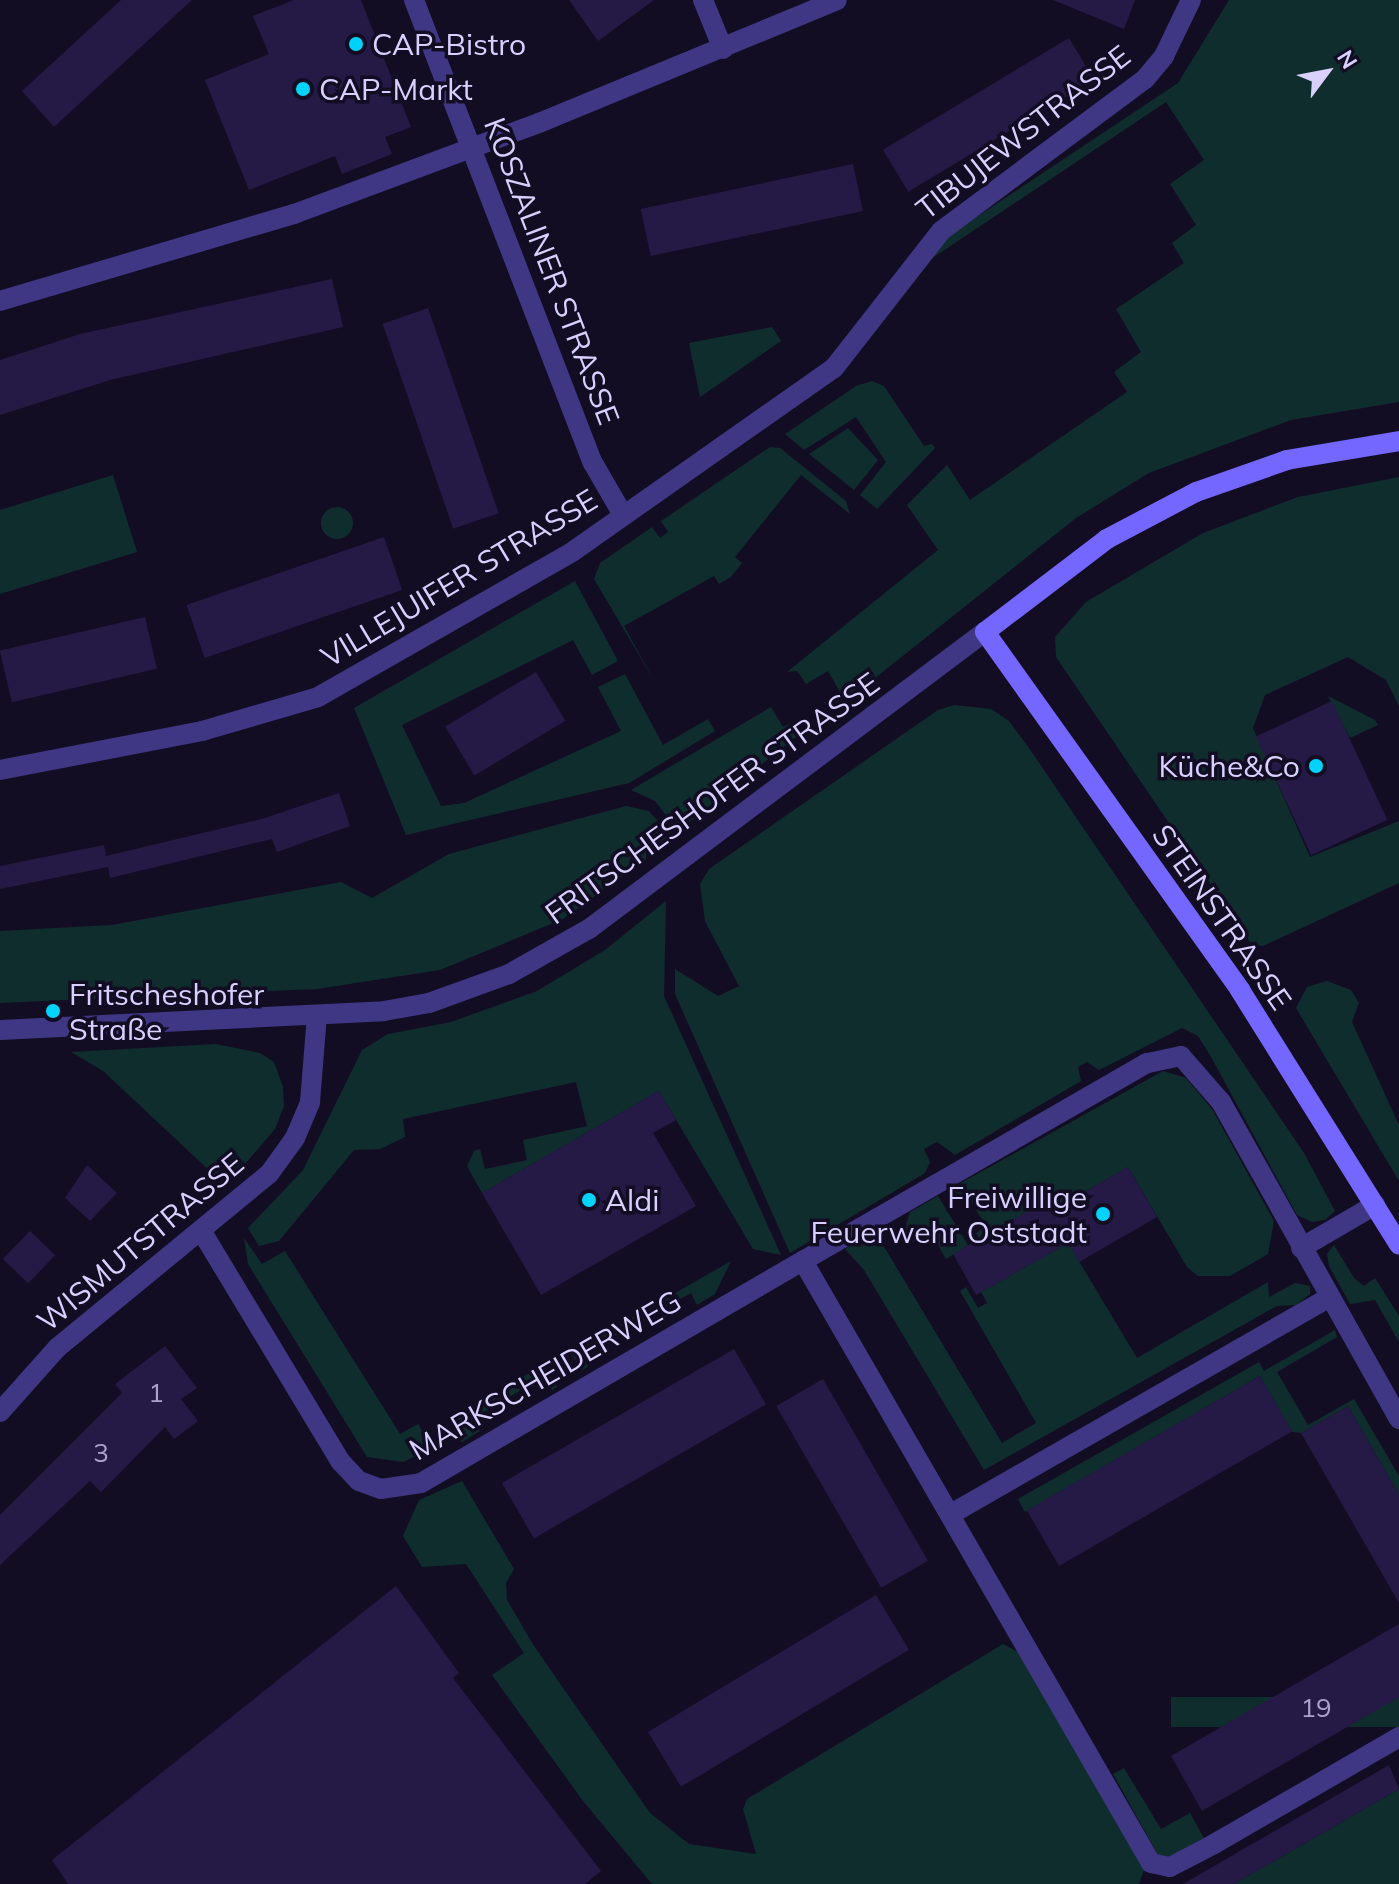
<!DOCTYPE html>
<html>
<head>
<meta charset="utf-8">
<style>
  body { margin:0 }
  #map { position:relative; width:1399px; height:1884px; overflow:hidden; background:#130d24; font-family:Mulish,sans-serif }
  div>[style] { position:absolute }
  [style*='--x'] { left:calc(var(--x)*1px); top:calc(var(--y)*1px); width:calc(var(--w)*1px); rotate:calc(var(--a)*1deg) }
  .green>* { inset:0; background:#102d2e; transform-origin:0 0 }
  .round { border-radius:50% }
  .building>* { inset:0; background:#251945; transform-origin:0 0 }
  .street>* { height:20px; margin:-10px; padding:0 10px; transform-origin:10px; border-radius:10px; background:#3f3784 }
  .secondary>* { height:20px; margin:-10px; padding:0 10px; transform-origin:10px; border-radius:10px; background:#7467ff }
  .dots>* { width:22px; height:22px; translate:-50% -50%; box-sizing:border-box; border:4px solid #130d24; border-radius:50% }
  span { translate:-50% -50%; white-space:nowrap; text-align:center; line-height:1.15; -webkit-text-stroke:7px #130d24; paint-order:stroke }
  .number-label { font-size:26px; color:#aba2d0 }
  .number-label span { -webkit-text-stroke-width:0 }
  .poi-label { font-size:30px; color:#d8d0ff }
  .left { translate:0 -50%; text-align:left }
  .right { translate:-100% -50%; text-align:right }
  .street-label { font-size:30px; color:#d8d0ff }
  .north { position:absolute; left:1287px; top:32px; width:80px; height:80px; -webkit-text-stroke:6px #130d24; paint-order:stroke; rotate:58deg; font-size:22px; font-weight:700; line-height:32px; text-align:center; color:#d8d0ff }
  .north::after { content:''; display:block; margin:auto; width:28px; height:36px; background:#d8d0ff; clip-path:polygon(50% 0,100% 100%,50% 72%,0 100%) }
</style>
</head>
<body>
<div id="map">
  <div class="green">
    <i style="clip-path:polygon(1229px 0,1399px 0,1399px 402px,1291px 420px,1149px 473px,1076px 518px,860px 690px,827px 707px,824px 702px,840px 692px,828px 671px,806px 684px,797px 671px,787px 672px,938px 550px,907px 505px,947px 465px,970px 500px,1127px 392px,1114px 372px,1141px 352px,1116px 309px,1184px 263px,1172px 243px,1196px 225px,1170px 184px,1204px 160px,1166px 102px,922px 265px,945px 238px,1178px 83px)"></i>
    <i style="clip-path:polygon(772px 327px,781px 341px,700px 397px,689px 343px)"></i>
    <i style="clip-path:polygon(872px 381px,884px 386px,924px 446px,932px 444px,935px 448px,877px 509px,860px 495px,886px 462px,856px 417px,804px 450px,785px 434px,856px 386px)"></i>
    <i style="clip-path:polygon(848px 428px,878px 460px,854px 490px,809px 454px)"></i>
    <i style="clip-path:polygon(770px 447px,780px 448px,846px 501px,850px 514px,801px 475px,735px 557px,742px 563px,731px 577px,719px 584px,714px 576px,624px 626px,655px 682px,594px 579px,600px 563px,652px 527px,660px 538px,668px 532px,661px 521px)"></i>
    <i style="clip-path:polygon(113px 475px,137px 552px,0 594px,0 510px)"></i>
    <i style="clip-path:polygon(1399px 477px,1399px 706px,1386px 680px,1348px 657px,1265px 695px,1253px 728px,1310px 857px,1399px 821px,1399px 883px,1263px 946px,1252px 945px,1056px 657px,1055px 637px,1086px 602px,1203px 533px,1298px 497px)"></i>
    <i class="round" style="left:321px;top:507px;width:32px;height:32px"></i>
    <i style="clip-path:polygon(575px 581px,618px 661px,592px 675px,573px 640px,402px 725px,441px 806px,464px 803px,621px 731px,598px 687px,625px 674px,663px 745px,708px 719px,715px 731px,629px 783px,406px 835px,354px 708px)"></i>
    <i style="clip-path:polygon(1328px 696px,1375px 720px,1378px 725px,1350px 738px)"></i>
    <i style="clip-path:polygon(954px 705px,991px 709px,1009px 721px,1029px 748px,1304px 1153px,1335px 1211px,1325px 1220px,1312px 1222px,1297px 1215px,1211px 1057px,1198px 1036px,1182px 1028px,1099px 1070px,1087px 1062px,1078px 1067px,1081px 1081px,955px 1155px,937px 1142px,924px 1149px,930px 1162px,925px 1173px,790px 1253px,675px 994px,675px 969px,718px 996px,739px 986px,705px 921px,700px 884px,709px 869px,938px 710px)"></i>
    <i style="clip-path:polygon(771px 707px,783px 727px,795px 721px,796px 737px,678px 831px,655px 801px,631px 790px)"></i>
    <i style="clip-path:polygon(626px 806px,649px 811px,664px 828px,666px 840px,646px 853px,646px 859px,563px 919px,440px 970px,317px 989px,0 1003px,0 931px,112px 925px,341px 882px,372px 898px,449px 854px)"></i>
    <i style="clip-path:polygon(666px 901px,664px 996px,781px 1255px,753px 1249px,659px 1091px,482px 1193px,467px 1166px,474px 1151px,480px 1149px,485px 1169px,527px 1160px,523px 1140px,587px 1126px,576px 1082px,403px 1119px,405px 1137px,380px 1149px,354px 1150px,279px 1241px,259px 1246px,248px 1228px,303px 1170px,362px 1050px,388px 1034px,451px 1022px,537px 991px,605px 950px)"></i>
    <i style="clip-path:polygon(1327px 981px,1351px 990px,1359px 1003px,1352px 1022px,1399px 1125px,1399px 1181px,1296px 1008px,1307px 987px)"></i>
    <i style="clip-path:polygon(216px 1044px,260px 1053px,274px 1062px,283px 1087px,284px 1106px,275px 1129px,226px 1186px,103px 1071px,71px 1052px)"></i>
    <i style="clip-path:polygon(1163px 1071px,1186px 1078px,1212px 1109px,1274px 1221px,1268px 1254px,1230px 1276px,1198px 1276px,1187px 1267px,1128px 1167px,1050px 1212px,1044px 1202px,980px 1239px,976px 1233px,986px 1227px,969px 1197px,958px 1202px,950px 1189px)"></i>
    <i style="clip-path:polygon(938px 1196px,968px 1245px,946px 1259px,930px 1232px,908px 1245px,903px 1236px,910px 1212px)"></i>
    <i style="clip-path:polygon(244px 1238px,262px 1264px,285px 1251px,400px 1434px,418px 1424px,433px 1448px,403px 1462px,367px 1457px,248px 1264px)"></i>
    <i style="clip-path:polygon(861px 1240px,883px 1245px,1002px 1443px,1036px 1423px,960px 1291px,966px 1287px,978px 1308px,987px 1303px,981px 1292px,1068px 1243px,1137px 1358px,1268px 1282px,1269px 1297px,1295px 1283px,1310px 1286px,1310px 1294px,1296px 1305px,1277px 1306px,984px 1470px,864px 1270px,845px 1249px)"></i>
    <i style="clip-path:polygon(1334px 1245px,1354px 1278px,1364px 1286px,1375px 1278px,1399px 1316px,1399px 1342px,1375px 1300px,1350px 1304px,1329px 1266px,1327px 1254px)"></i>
    <i style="clip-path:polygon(731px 1261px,715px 1294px,697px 1305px,691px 1293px,582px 1355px,588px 1367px,582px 1370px,571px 1353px)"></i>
    <i style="clip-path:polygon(1335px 1330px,1337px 1337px,1277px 1372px,1308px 1425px,1354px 1399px,1399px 1476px,1399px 1495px,1348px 1406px,1301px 1433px,1292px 1432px,1260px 1376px,1025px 1512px,1018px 1499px,1259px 1362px,1264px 1371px)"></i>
    <i style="clip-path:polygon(544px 1364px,557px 1387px,552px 1390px,544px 1377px,473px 1418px,480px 1431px,462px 1442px,450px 1421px)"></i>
    <i style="clip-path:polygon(462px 1481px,514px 1569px,506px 1583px,507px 1600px,534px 1646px,650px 1813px,689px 1844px,756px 1854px,743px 1809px,747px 1799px,1003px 1644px,1020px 1653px,1144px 1870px,1139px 1884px,652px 1884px,583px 1801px,492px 1675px,524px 1653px,466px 1564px,422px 1567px,403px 1536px,419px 1500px)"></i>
    <i style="left:1399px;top:1697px;width:30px;height:228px;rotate:90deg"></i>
    <i style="clip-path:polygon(1124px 1768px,1161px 1829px,1190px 1813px,1204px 1838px,1168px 1857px,1158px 1855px,1113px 1774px)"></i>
    <i style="clip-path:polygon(1399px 1789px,1399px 1884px,1234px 1884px)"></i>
  </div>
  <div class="building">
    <i style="clip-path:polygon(121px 0,192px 0,54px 127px,22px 91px)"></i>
    <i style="clip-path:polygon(294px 0,361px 0,411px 127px,385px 137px,392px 154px,342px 174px,335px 156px,249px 190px,205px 80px,269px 54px,253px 16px)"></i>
    <i style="clip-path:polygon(569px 0,654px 0,598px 41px)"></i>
    <i style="clip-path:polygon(1053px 0,1135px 0,1124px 29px)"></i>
    <i style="left:1069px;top:38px;width:49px;height:217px;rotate:59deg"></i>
    <i style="left:853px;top:164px;width:48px;height:217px;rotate:78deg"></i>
    <i style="clip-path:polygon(332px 279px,343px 327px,110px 380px,0 415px,0 360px,80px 334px)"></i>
    <i style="left:428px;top:308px;width:217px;height:48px;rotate:71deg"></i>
    <i style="left:384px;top:537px;width:56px;height:209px;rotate:71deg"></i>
    <i style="left:145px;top:617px;width:53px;height:149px;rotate:77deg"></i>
    <i style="left:536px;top:672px;width:57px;height:106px;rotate:59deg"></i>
    <i style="left:1332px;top:701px;width:131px;height:84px;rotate:65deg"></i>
    <i style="clip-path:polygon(339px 793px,350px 826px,277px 852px,272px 839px,110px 878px,108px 867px,0 889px,0 866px,104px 845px,106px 856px,265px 818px)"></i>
    <i style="clip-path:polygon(659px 1091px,676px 1120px,653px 1133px,696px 1206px,541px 1295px,482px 1193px)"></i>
    <i style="clip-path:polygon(87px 1165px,117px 1193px,90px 1221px,65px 1198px)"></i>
    <i style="clip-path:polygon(1128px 1167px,1157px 1217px,1079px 1262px,1068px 1243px,976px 1295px,953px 1254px,1044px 1202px,1050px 1212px)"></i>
    <i style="left:30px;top:1231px;width:35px;height:39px;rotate:44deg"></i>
    <i style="clip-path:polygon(165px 1346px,197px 1388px,181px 1399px,198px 1421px,174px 1439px,165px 1427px,101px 1492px,90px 1481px,0 1565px,0 1515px,122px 1393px,115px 1384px)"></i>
    <i style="left:734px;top:1349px;width:64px;height:268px;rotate:60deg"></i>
    <i style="left:1260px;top:1376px;width:64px;height:269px;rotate:60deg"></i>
    <i style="left:823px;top:1379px;width:210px;height:54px;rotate:60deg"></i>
    <i style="clip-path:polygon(1348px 1406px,1399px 1495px,1399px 1603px,1301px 1433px)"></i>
    <i style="clip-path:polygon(396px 1586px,459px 1673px,453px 1678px,601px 1871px,585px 1884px,68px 1884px,52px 1860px)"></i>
    <i style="left:876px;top:1595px;width:64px;height:266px;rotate:59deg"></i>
    <i style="clip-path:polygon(1399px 1624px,1399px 1697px,1202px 1811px,1171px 1756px)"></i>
    <i style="clip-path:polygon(1389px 1765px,1399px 1789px,1234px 1884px,1183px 1884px)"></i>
  </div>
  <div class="street">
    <i style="--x:414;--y:0;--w:496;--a:68.9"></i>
    <i style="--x:593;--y:463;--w:60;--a:60"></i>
    <i style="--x:703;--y:0;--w:53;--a:67.8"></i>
    <i style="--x:0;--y:301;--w:307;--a:-16.5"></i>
    <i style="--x:294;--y:214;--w:261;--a:-20.4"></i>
    <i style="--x:539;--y:123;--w:322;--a:-22.4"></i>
    <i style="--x:0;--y:770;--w:206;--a:-10.9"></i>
    <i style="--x:202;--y:731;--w:121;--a:-16.3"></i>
    <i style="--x:318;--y:697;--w:292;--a:-29.7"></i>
    <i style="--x:572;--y:552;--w:320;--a:-35.1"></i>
    <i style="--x:834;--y:368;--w:174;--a:-52"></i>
    <i style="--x:941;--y:231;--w:254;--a:-36.7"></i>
    <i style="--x:1145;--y:79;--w:30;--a:-50"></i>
    <i style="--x:1164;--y:56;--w:62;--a:-64.3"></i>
    <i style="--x:0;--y:1030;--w:384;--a:-2.8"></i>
    <i style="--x:384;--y:1011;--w:46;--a:-10.1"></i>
    <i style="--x:429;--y:1003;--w:85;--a:-19.9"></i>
    <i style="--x:509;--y:974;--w:92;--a:-29.4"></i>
    <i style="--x:589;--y:929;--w:495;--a:-36.9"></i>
    <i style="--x:202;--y:1232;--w:269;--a:58.9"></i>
    <i style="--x:341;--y:1462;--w:26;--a:47"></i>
    <i style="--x:359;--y:1481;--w:23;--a:20"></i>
    <i style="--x:381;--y:1489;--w:40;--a:-8.5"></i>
    <i style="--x:421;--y:1483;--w:442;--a:-30.2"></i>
    <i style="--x:1301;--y:1248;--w:86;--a:-30.2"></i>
    <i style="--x:0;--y:1412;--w:86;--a:-48.3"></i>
    <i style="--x:57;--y:1348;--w:274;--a:-39.4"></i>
    <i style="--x:269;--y:1174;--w:44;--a:-54.2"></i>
    <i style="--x:295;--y:1138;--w:39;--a:-67"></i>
    <i style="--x:310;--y:1102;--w:87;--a:-85.4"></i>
    <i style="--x:1399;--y:1419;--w:364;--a:-119.3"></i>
    <i style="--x:1221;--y:1102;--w:61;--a:-131"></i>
    <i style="--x:1181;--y:1056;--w:35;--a:168"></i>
    <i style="--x:1147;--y:1063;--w:397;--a:150.1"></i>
    <i style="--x:803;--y:1261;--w:695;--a:59.97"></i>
    <i style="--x:1151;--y:1863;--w:19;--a:12"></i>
    <i style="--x:1170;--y:1867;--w:50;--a:-27.6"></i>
    <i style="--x:1214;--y:1844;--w:214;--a:-30"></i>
    <i style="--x:951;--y:1514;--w:434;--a:-29.8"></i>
  </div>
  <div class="secondary">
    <i style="--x:1399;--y:441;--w:114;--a:170.4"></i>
    <i style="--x:1287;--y:460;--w:96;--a:160.6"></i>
    <i style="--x:1196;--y:492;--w:101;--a:152.2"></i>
    <i style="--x:1107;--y:539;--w:153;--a:142.7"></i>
    <i style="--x:985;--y:632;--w:440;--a:54.5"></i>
    <i style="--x:1240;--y:990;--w:300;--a:58"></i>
  </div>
  <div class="dots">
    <i style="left:356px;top:44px;background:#00d3fb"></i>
    <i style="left:303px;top:89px;background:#00d3fb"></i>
    <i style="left:1316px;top:766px;background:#00d3fb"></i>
    <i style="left:53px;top:1011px;background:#00d3fb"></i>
    <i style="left:589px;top:1200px;background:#00d3fb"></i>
    <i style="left:1103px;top:1214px;background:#00d3fb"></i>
  </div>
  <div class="number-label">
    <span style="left:156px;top:1393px">1</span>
    <span style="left:101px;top:1453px">3</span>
    <span style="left:1316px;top:1708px">19</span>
  </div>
  <div class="poi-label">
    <span class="left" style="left:372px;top:44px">CAP-Bistro</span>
    <span class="left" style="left:319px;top:89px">CAP-Markt</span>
    <span class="right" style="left:1300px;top:766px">Küche&amp;Co</span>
    <span class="left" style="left:69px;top:1011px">Fritscheshofer<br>Straße</span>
    <span class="right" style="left:1087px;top:1214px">Freiwillige<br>Feuerwehr Oststadt</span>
    <span class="left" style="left:605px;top:1200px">Aldi</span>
  </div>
  <div class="street-label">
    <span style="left:1023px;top:132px;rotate:-38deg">TIBUJEWSTRASSE</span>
    <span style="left:552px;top:271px;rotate:69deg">KOSZALINER STRASSE</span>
    <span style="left:459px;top:578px;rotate:-31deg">VILLEJUIFER STRASSE</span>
    <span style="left:712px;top:798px;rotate:-36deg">FRITSCHESHOFER STRASSE</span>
    <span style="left:1222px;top:917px;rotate:55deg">STEINSTRASSE</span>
    <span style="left:140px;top:1242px;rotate:-40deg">WISMUTSTRASSE</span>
    <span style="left:545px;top:1375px;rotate:-30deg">MARKSCHEIDERWEG</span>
  </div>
  <div class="north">N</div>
</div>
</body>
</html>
